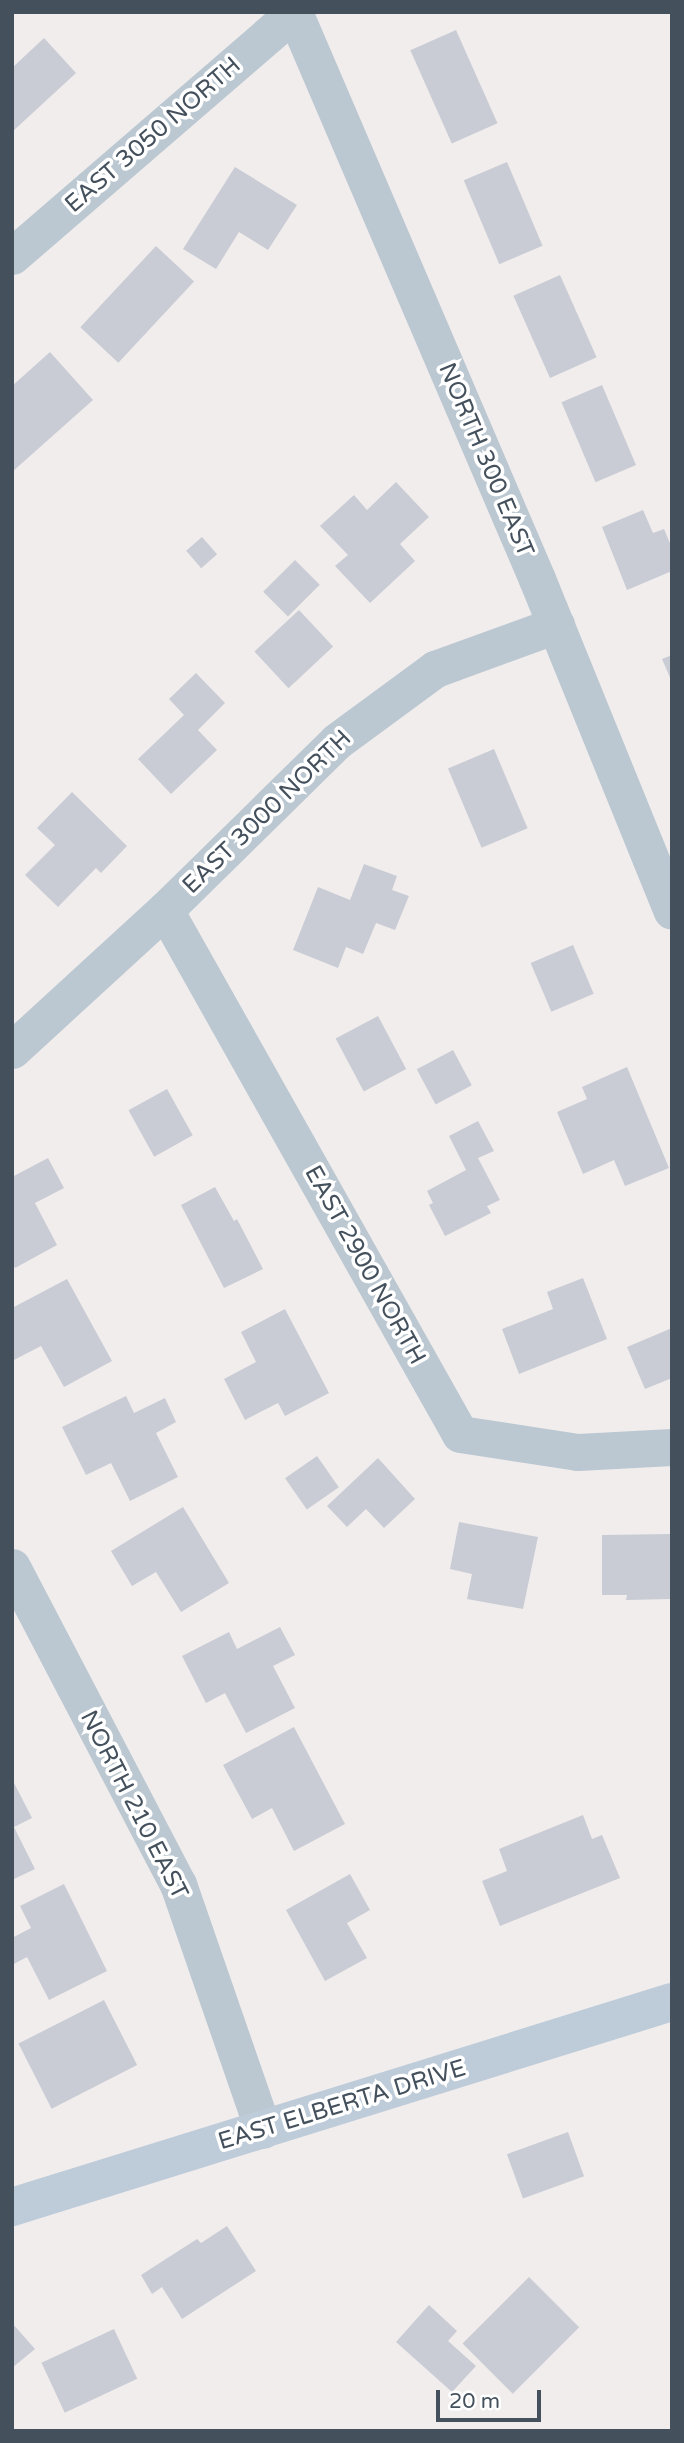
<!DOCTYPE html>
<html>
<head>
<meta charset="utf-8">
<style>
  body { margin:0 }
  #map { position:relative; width:684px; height:2443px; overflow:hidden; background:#f1eded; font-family:"Varela Round",sans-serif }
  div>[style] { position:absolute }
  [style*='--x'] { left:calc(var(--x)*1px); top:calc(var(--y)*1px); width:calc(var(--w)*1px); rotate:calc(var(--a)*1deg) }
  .building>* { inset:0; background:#c9ccd4; transform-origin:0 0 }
  .minor>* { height:37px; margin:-18.5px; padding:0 18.5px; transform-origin:18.5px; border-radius:18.5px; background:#bcc8d1 }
  .secondary>* { height:38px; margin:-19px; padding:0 19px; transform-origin:19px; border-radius:19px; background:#becbd9 }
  span { translate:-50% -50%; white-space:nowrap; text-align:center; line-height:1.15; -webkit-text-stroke:7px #fff; paint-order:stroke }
  .street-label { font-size:24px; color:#44515d }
  .frame { position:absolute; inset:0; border:14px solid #44515d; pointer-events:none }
  .scale { position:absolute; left:436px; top:2390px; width:105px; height:32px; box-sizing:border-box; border:4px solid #44515d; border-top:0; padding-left:9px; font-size:21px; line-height:24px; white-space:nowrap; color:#44515d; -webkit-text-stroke:5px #fff; paint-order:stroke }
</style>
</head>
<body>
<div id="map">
  <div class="building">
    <i style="left:456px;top:30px;width:102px;height:50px;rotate:66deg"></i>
    <i style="clip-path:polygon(44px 38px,76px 73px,12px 132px,12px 68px)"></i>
    <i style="left:507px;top:162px;width:91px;height:47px;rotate:67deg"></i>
    <i style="clip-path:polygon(235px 167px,297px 205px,268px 250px,239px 232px,216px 269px,183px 249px)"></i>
    <i style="left:156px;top:246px;width:52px;height:111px;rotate:43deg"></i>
    <i style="left:560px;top:275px;width:90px;height:51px;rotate:66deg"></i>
    <i style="clip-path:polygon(50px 352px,93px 400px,12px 472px,12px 386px)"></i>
    <i style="left:602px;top:385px;width:87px;height:44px;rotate:67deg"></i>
    <i style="clip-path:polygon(396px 482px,429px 517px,400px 544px,415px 561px,370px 603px,335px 566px,348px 555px,320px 526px,354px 495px,367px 510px)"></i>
    <i style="clip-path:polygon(643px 510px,653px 533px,664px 529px,672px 548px,672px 571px,627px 590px,602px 527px)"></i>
    <i style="left:202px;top:537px;width:23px;height:21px;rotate:49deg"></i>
    <i style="left:295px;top:560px;width:35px;height:45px;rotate:45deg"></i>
    <i style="left:299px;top:610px;width:50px;height:61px;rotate:47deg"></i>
    <i style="clip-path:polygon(672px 655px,672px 682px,662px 659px)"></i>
    <i style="clip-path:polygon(196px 673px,225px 703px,198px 730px,217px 750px,171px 794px,138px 759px,184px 715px,169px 699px)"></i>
    <i style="left:494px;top:749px;width:86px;height:50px;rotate:67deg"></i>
    <i style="clip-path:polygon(72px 792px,127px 846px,101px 873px,96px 868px,58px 907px,25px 875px,55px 845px,37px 828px)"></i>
    <i style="clip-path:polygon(364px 864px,397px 876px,392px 890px,409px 896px,395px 930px,376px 923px,363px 954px,346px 947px,338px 968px,293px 950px,318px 887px,350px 900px)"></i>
    <i style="left:573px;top:945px;width:53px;height:46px;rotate:67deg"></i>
    <i style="left:378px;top:1016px;width:60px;height:48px;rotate:62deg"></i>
    <i style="left:453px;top:1050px;width:40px;height:41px;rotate:62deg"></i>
    <i style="clip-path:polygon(627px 1067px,669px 1168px,625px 1186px,614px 1160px,583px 1174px,557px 1112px,587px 1099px,582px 1087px)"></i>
    <i style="left:167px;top:1089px;width:53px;height:44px;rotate:61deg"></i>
    <i style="clip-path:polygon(478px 1121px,494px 1151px,478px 1158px,500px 1200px,487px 1206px,491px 1213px,445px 1236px,429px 1205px,433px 1203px,427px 1191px,466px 1170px,449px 1136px)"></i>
    <i style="clip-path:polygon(48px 1158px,64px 1188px,35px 1203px,57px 1245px,15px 1268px,12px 1262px,12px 1177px)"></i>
    <i style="clip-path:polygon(215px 1187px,234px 1221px,237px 1219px,263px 1269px,224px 1288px,181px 1205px)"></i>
    <i style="clip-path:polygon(583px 1278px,607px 1339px,519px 1374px,502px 1329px,553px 1309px,547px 1292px)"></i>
    <i style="clip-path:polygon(67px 1279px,112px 1361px,64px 1387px,41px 1346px,12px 1361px,12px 1308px)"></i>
    <i style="clip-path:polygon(285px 1309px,329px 1393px,285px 1416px,278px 1403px,245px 1420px,224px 1379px,256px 1362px,241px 1332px)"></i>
    <i style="clip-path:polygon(672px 1328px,672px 1378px,645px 1389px,627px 1347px)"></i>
    <i style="clip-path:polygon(126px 1396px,134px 1413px,165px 1398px,176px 1422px,156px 1433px,178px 1477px,130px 1501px,111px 1463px,86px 1475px,62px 1427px)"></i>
    <i style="left:317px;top:1456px;width:38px;height:39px;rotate:55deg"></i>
    <i style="clip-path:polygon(378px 1458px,415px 1499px,384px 1528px,366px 1509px,347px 1527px,327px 1506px)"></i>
    <i style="clip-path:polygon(183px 1507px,229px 1583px,181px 1612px,156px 1572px,132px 1586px,111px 1551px)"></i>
    <i style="clip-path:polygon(459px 1522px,538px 1537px,523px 1609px,467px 1599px,472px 1574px,450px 1569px)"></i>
    <i style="clip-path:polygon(672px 1534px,672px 1599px,626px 1600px,627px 1595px,602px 1595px,602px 1535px)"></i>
    <i style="clip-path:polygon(280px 1627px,295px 1655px,273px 1666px,295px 1708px,246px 1733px,225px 1693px,206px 1703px,182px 1656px,229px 1632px,237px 1649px)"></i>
    <i style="clip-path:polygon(294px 1727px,345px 1824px,294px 1851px,272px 1808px,252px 1819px,223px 1765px)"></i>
    <i style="clip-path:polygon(12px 1779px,32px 1818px,14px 1827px,35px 1869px,12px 1880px)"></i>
    <i style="clip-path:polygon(583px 1815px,592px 1839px,602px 1835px,620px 1878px,500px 1926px,482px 1881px,507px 1871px,499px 1849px)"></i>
    <i style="clip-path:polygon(350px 1874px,370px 1910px,347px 1923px,367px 1958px,325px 1981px,286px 1910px)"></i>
    <i style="clip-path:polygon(64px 1884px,107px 1971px,49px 2000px,27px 1957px,12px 1965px,12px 1938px,31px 1928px,20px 1906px)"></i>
    <i style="left:104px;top:2000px;width:73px;height:96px;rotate:63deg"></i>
    <i style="left:568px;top:2132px;width:47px;height:65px;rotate:70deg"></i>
    <i style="clip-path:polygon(227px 2226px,256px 2271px,182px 2319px,162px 2287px,152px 2294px,141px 2275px,197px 2239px,201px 2243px)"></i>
    <i style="left:529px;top:2277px;width:71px;height:94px;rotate:45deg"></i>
    <i style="clip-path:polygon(429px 2305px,457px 2331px,448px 2341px,476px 2366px,452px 2392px,396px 2342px)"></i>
    <i style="clip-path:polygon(12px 2323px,35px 2349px,12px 2368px)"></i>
    <i style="left:114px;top:2329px;width:55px;height:80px;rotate:65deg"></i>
  </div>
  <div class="minor">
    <i style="--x:294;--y:12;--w:617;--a:66.8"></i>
    <i style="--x:537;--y:579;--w:358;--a:67.9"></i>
    <i style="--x:12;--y:256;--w:372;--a:-40.8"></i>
    <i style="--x:165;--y:910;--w:601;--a:60.62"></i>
    <i style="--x:460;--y:1434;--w:119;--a:8.7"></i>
    <i style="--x:578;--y:1452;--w:94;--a:-3"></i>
    <i style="--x:12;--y:1050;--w:207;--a:-42.5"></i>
    <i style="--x:165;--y:910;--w:241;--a:-44.5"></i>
    <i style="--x:337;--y:741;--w:122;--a:-36.3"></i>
    <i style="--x:435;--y:669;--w:129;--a:-20"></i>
    <i style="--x:12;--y:1567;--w:358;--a:62.4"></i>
    <i style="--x:178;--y:1884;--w:260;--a:70.9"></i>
  </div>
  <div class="secondary">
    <i style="--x:12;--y:2207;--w:691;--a:-17.26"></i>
  </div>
  <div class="street-label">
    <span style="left:153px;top:135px;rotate:-41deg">EAST 3050 NORTH</span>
    <span style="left:486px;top:460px;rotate:67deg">NORTH 300 EAST</span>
    <span style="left:267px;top:812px;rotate:-44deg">EAST 3000 NORTH</span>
    <span style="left:365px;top:1265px;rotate:61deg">EAST 2900 NORTH</span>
    <span style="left:134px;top:1805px;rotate:63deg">NORTH 210 EAST</span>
    <span style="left:342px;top:2105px;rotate:-17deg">EAST ELBERTA DRIVE</span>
  </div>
  <div class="frame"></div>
  <div class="scale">20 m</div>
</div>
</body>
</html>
